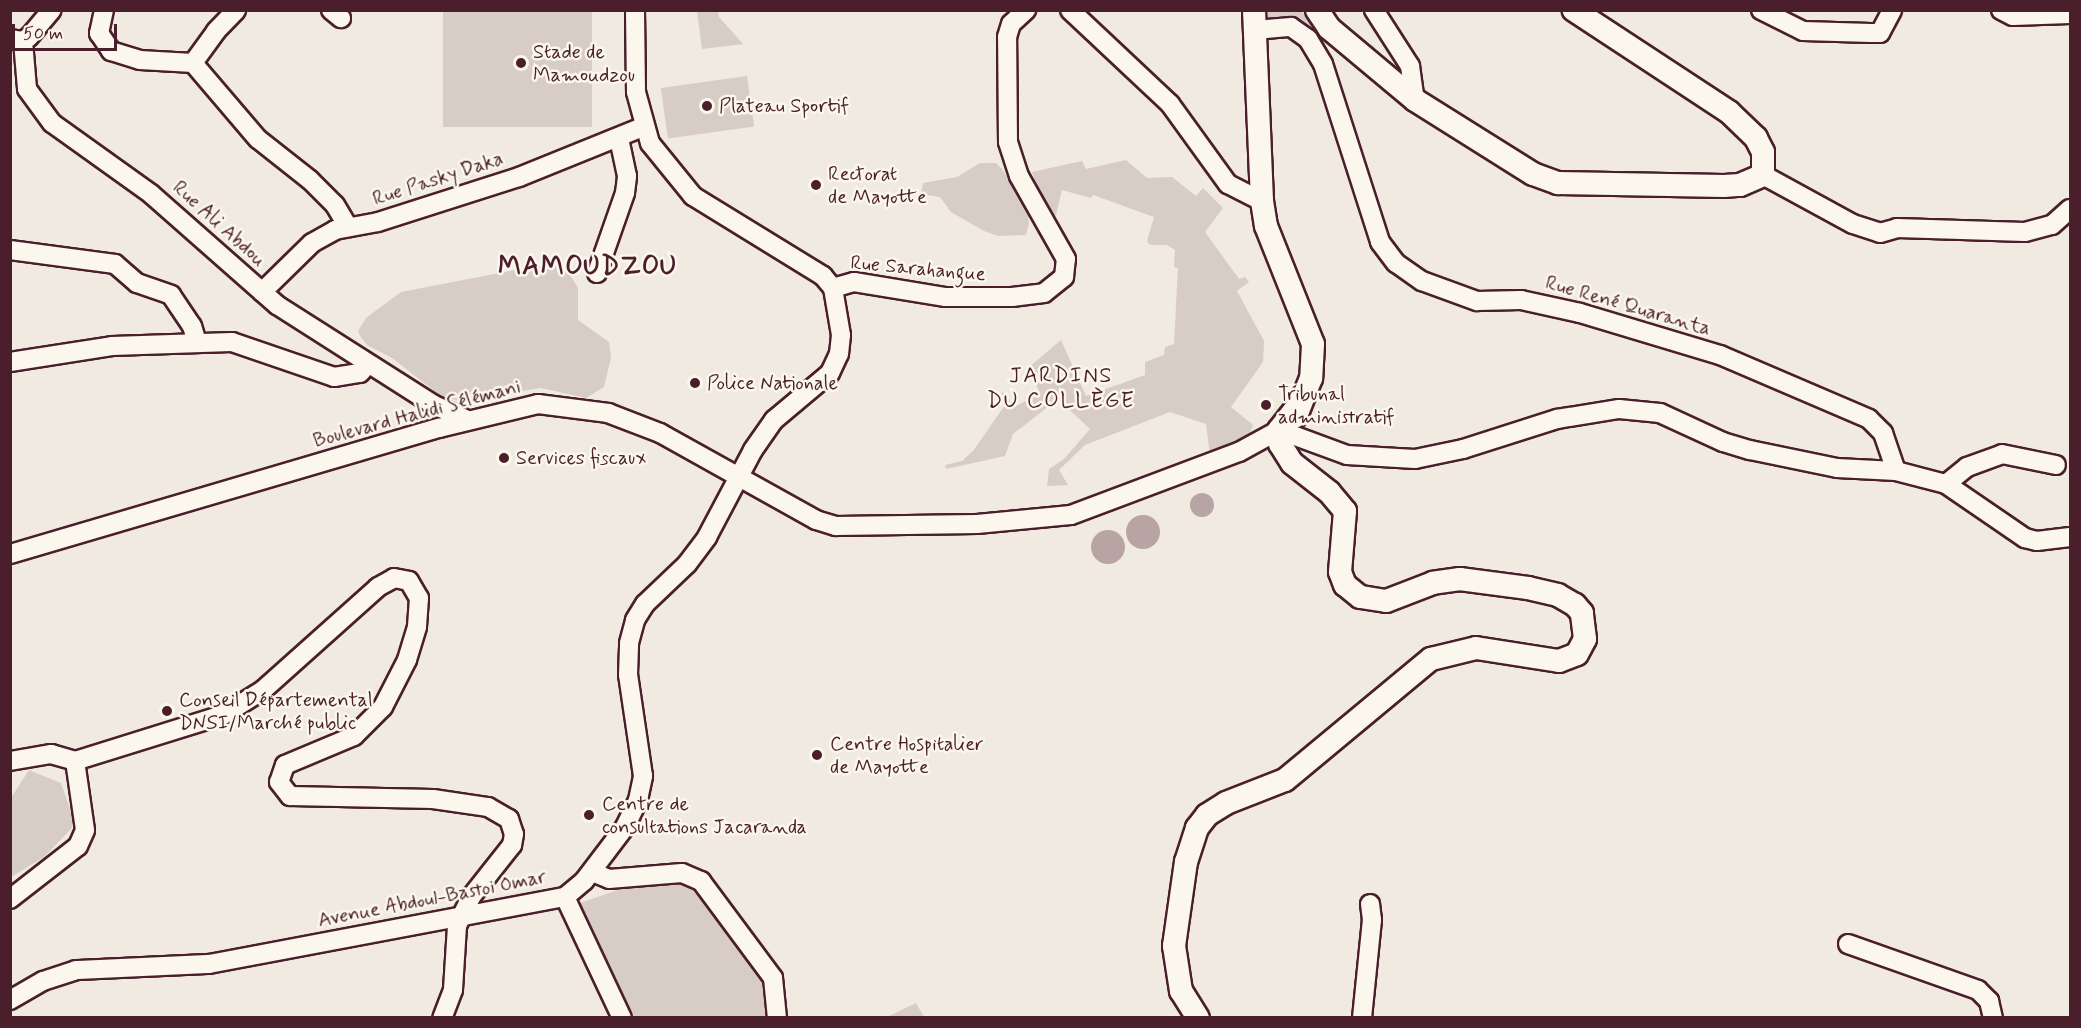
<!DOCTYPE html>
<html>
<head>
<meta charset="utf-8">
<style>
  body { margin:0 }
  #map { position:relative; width:2081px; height:1028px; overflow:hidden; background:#f0eae0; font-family:Mynerve,sans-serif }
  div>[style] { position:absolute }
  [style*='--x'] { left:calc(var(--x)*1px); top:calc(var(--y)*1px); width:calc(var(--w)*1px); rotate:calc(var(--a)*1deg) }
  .green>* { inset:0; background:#d8ccc6; transform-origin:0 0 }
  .water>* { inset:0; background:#b8a4a2 }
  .round { border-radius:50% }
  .roads { filter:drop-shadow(2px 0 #4a1f2b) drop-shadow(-2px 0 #4a1f2b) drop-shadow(0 2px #4a1f2b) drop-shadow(0 -2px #4a1f2b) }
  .minor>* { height:18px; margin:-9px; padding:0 9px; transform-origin:9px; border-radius:9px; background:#fbf7ec }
  .major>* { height:22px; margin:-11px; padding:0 11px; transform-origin:11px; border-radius:11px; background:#fbf7ec }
  .dots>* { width:16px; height:16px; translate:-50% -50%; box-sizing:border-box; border:3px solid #fbf7ec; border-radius:50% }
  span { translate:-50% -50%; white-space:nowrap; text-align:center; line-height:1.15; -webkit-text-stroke:5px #fbf7ec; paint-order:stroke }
  .poi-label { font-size:20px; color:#4a1f2b }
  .left { translate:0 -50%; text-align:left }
  .street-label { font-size:20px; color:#4a1f2b }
  .quarter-label { font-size:22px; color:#4a1f2b; letter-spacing:1.5px }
  .district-label { font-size:26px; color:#4a1f2b; font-weight:700; letter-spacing:1.5px }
  .frame { position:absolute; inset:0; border:12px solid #4a1f2b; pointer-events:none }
  .scale { position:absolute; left:12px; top:24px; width:105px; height:27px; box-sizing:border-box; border:3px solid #4a1f2b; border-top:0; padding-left:8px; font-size:18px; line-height:21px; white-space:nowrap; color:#4a1f2b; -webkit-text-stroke:4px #fbf7ec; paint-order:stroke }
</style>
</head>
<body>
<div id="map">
  <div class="green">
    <i style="clip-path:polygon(1262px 10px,1302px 11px,1316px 32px,1266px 21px)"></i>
    <i style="left:443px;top:11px;width:149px;height:116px"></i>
    <i style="clip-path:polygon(697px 11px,718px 11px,719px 17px,743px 44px,702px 49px)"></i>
    <i style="left:747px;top:76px;width:51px;height:87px;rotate:82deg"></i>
    <i style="clip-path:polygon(1126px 160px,1147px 178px,1172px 177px,1196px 196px,1203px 188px,1223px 208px,1205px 232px,1239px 279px,1245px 277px,1249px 282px,1237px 291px,1264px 341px,1263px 362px,1231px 407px,1253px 425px,1246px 442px,1210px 455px,1206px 424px,1170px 412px,1085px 445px,1059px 470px,1068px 485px,1047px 486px,1049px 469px,1064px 459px,1090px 429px,1058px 399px,1013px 434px,1005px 456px,946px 469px,945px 465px,962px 461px,973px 451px,1005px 405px,998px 397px,1003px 392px,1014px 407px,1040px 393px,1028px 368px,1061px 340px,1086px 396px,1145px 375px,1145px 362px,1164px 355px,1165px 347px,1174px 344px,1178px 268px,1174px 267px,1175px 250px,1167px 245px,1150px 245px,1147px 241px,1154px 217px,1093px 195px,1091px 198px,1062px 190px,1056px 215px,1048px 217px,1032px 172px,1082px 161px,1086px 169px)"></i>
    <i style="clip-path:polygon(980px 163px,996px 163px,1002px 169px,1027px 208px,1029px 223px,1026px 235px,998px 236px,984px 231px,951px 212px,940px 197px,921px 194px,923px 183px,957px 177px)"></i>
    <i style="clip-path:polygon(551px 263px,570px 275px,578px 288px,578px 320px,609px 342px,611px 358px,604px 387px,586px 398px,541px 388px,460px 401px,441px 396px,392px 358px,367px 345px,360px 336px,358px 331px,366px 318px,401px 292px)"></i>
    <i style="clip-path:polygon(29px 770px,61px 783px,74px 821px,71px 829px,44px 857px,11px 877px,11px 798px)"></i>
    <i style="clip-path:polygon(668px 881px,691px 889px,705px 902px,765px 983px,768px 1017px,635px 1017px,577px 904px,630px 886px)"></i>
    <i style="clip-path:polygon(916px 1003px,924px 1017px,887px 1017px)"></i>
  </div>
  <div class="water">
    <i class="round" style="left:1190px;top:493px;width:24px;height:24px"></i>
    <i class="round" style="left:1126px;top:515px;width:34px;height:34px"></i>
    <i class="round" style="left:1091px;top:530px;width:34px;height:34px"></i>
  </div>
  <div class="roads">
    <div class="minor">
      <i style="--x:104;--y:10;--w:24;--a:102"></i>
      <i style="--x:99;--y:33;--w:22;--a:56"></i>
      <i style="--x:111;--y:51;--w:30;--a:17"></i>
      <i style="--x:140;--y:60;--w:53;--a:3.2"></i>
      <i style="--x:331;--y:10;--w:13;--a:39"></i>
      <i style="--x:1070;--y:10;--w:137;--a:43.2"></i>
      <i style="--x:1170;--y:104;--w:99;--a:54.1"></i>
      <i style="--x:1228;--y:184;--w:38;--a:27"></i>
      <i style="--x:1374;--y:10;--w:67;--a:57.3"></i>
      <i style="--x:1410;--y:66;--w:34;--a:82"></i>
      <i style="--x:1761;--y:10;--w:47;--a:26.6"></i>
      <i style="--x:1803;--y:31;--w:68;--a:1.7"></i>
      <i style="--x:1871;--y:33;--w:9;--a:0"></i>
      <i style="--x:1880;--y:33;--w:26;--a:-62"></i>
      <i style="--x:2001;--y:10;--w:13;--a:27"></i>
      <i style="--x:2013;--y:16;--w:57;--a:-2"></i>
      <i style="--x:1255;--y:30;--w:36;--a:-5"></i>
      <i style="--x:1291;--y:27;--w:21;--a:35"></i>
      <i style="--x:1308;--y:39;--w:29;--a:59"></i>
      <i style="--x:1323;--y:64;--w:187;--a:72.2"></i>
      <i style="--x:1380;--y:242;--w:26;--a:53"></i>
      <i style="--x:1396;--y:263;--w:32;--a:35"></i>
      <i style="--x:1422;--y:281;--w:59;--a:20"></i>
      <i style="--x:1477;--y:301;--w:44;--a:-1.3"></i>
      <i style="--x:1521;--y:300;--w:60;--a:12.4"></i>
      <i style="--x:1580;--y:313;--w:146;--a:16.7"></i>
      <i style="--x:1720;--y:355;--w:162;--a:23.2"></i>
      <i style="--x:1869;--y:419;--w:20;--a:45"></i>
      <i style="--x:1883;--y:433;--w:40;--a:71.1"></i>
      <i style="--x:10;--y:39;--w:13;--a:9"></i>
      <i style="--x:23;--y:41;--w:7;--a:-34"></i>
      <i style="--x:29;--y:37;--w:35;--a:-50"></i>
      <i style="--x:23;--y:41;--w:48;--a:85.2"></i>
      <i style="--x:27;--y:89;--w:42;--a:53.7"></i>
      <i style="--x:52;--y:123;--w:122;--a:35.6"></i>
      <i style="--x:151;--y:194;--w:168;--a:41.4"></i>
      <i style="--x:277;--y:305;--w:186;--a:32.5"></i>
      <i style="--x:434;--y:405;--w:36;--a:24"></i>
      <i style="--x:193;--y:63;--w:100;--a:49.5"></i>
      <i style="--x:258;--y:139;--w:66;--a:38.3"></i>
      <i style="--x:310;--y:180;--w:35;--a:45"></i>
      <i style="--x:335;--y:205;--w:26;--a:59"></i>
      <i style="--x:193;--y:63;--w:39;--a:-54"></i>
      <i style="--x:216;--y:31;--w:29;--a:-46"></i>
      <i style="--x:1763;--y:175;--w:102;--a:28.6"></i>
      <i style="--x:1853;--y:224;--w:28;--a:18"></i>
      <i style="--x:1880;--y:233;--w:18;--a:-16"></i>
      <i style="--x:1897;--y:228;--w:128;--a:1.8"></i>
      <i style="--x:2025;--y:232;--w:28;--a:-15"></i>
      <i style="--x:2052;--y:225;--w:24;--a:-42"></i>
      <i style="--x:10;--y:250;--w:106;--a:7.6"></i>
      <i style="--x:115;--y:264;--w:29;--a:41"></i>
      <i style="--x:137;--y:283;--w:36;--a:19"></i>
      <i style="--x:171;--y:295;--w:37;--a:56"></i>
      <i style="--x:192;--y:326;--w:17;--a:73"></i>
      <i style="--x:597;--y:273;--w:85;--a:-70.7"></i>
      <i style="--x:625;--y:193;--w:17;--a:-83"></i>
      <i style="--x:627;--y:176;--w:38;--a:-102"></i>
      <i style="--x:833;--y:288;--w:22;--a:-16"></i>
      <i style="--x:854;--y:282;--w:93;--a:9.3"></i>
      <i style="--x:946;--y:297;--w:66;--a:0"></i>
      <i style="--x:1012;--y:297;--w:32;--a:-7"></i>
      <i style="--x:1044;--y:293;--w:26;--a:-39"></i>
      <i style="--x:1064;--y:277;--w:18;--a:-84"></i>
      <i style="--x:1066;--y:259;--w:95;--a:-119.5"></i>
      <i style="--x:1019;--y:176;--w:36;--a:-108"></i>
      <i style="--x:1008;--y:142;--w:105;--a:-90.5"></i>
      <i style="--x:1007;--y:37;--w:14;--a:-73"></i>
      <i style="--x:1011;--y:24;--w:21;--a:-43"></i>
      <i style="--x:262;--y:292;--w:70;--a:-44.4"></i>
      <i style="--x:312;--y:243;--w:26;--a:-29"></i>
      <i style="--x:335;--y:230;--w:44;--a:-10.5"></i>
      <i style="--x:378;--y:222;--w:148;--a:-17.7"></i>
      <i style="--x:519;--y:177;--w:134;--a:-22"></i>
      <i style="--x:10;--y:362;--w:103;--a:-8.9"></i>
      <i style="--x:112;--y:346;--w:120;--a:-1.9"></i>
      <i style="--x:232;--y:342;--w:108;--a:18.9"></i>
      <i style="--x:334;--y:377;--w:26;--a:-9"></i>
      <i style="--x:360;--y:373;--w:12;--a:-48"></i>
      <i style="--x:1946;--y:484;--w:27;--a:-39"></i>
      <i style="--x:1967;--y:467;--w:37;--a:-20"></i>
      <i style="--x:2002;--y:454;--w:55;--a:11.5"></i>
      <i style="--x:10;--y:554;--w:447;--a:-16.4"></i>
      <i style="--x:439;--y:428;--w:102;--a:-13.6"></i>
      <i style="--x:538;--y:404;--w:71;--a:7.3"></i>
      <i style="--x:608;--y:413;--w:56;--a:21"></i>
      <i style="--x:660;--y:433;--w:179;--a:29.1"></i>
      <i style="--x:816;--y:520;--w:21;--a:17"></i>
      <i style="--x:836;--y:526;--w:141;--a:-0.8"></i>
      <i style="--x:977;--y:524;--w:94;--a:-5.5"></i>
      <i style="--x:1071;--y:515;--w:179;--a:-20.6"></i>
      <i style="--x:1239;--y:452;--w:46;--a:-28.8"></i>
      <i style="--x:1279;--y:430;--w:72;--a:20.2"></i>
      <i style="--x:1347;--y:455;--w:68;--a:3.4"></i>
      <i style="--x:1415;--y:459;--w:49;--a:-11.8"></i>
      <i style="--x:1463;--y:449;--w:99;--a:-17.7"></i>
      <i style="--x:1557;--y:419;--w:63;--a:-9.2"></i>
      <i style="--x:1619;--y:409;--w:41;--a:5.6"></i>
      <i style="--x:1660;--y:413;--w:69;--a:24.7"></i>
      <i style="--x:1723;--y:442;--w:28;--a:17"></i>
      <i style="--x:1750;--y:450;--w:89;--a:11.7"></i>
      <i style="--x:1837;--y:468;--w:59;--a:2.9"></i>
      <i style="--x:1896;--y:471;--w:52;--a:14.6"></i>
      <i style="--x:1946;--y:484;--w:96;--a:34.4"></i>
      <i style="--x:2025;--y:538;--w:12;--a:14"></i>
      <i style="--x:2037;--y:541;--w:33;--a:-7"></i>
      <i style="--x:10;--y:761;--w:42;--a:-9.7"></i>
      <i style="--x:51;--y:754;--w:25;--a:16"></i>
      <i style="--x:75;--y:761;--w:155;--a:-17.3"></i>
      <i style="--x:223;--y:715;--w:47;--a:-32"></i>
      <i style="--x:263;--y:690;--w:154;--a:-41.8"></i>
      <i style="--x:378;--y:587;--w:18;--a:-29"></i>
      <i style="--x:394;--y:578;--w:15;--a:11"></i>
      <i style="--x:409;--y:581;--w:20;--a:60"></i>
      <i style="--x:419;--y:598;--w:29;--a:94"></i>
      <i style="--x:417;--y:627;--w:34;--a:107"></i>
      <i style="--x:407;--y:660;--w:53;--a:117.1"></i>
      <i style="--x:383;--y:707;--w:41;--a:135"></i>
      <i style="--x:354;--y:736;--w:75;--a:157.2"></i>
      <i style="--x:285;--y:765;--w:18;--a:109"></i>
      <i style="--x:279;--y:782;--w:18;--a:52"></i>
      <i style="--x:290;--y:796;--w:143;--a:1.2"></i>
      <i style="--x:433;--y:799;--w:56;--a:8.3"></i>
      <i style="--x:488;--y:807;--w:24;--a:30"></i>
      <i style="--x:509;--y:819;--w:16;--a:72"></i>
      <i style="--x:514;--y:834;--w:11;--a:100"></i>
      <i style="--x:512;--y:845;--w:66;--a:128.3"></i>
      <i style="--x:471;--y:897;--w:32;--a:116"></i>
      <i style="--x:457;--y:926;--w:64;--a:93.6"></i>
      <i style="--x:453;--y:990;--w:30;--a:111"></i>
      <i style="--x:592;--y:872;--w:18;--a:22"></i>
      <i style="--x:609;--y:879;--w:73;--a:-4.7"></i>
      <i style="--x:682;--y:873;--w:21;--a:23"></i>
      <i style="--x:701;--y:881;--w:121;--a:53.4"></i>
      <i style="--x:773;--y:978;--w:40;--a:84.3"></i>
      <i style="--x:565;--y:897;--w:134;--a:64.8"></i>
      <i style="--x:10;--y:899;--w:86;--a:-37.9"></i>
      <i style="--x:78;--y:846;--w:17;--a:-66"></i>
      <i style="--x:85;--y:830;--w:70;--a:-98.2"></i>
      <i style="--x:1848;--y:944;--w:138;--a:19.5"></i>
      <i style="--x:1978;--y:990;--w:16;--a:45"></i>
      <i style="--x:1989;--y:1001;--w:17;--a:77"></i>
      <i style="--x:10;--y:1000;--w:38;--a:-30"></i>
      <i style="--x:43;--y:981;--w:35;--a:-18"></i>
      <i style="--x:76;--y:970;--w:133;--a:-2.6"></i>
      <i style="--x:209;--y:964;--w:362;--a:-10.7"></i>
      <i style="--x:565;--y:897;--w:25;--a:-40"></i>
      <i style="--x:584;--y:881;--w:68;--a:-52.8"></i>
      <i style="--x:625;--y:827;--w:30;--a:-64"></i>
      <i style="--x:638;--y:800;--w:25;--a:-78"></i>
      <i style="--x:643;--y:776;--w:102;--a:-98.4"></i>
      <i style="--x:628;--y:675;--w:32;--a:-88"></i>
      <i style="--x:629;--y:643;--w:24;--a:-75"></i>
      <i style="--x:635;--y:620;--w:19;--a:-58"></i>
      <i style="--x:645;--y:604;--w:58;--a:-43.6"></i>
      <i style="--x:687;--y:564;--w:34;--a:-53"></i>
      <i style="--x:707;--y:537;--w:98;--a:-62.1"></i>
      <i style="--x:753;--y:450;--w:37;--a:-55"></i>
      <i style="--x:774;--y:420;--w:73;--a:-40"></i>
      <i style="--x:830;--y:373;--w:21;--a:-65"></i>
      <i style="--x:839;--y:354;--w:19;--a:-84"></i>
      <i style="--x:841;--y:335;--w:48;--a:-99.7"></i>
      <i style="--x:833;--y:288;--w:16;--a:-130"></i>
      <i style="--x:823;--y:276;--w:153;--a:-148.4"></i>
      <i style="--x:693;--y:196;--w:68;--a:-129.1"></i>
      <i style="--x:650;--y:143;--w:53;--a:-105.4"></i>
      <i style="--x:636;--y:92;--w:82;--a:-90.7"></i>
      <i style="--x:1362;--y:1018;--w:99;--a:-84.2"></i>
      <i style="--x:1372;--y:920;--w:16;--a:-97"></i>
    </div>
    <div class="major">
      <i style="--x:1254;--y:10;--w:191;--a:87.6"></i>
      <i style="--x:1262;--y:201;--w:25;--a:81"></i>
      <i style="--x:1266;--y:226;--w:127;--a:68.3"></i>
      <i style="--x:1313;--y:344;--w:34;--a:93"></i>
      <i style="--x:1311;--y:378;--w:41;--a:111.5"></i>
      <i style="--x:1317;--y:10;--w:22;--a:56"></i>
      <i style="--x:1329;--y:28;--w:112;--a:39.9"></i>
      <i style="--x:1415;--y:100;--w:139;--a:32.1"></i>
      <i style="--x:1533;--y:174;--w:27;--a:20"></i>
      <i style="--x:1558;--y:183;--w:166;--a:1"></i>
      <i style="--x:1724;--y:186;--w:16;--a:-4"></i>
      <i style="--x:1740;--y:185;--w:25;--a:-23"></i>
      <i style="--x:1763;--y:175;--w:23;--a:-90"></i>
      <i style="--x:1763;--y:152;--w:16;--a:-117"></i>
      <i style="--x:1756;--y:138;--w:37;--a:-136"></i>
      <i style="--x:1729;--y:112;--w:186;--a:-146.7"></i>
      <i style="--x:1198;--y:1018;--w:32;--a:-122"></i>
      <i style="--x:1181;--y:991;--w:46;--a:-98.8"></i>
      <i style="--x:1174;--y:946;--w:85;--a:-81.9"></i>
      <i style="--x:1186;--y:862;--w:36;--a:-72"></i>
      <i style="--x:1197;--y:828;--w:16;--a:-52"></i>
      <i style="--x:1207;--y:815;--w:22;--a:-32"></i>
      <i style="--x:1226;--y:803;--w:63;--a:-21.3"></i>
      <i style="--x:1285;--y:780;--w:190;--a:-39.7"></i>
      <i style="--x:1431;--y:659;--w:46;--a:-13.7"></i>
      <i style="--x:1476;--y:648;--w:84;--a:8.9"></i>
      <i style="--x:1559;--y:661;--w:19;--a:-21"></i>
      <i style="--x:1577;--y:654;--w:17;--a:-62"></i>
      <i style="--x:1585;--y:639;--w:26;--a:-97"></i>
      <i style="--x:1582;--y:613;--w:11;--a:-131"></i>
      <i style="--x:1575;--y:605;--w:20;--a:-150"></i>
      <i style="--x:1558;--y:595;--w:31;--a:-167"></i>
      <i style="--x:1528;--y:588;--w:69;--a:-172.5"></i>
      <i style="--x:1460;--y:579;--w:27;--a:172"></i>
      <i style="--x:1433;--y:583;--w:50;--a:159"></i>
      <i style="--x:1386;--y:601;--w:26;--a:-171"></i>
      <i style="--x:1360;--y:597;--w:19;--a:-141"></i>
      <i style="--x:1345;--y:585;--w:14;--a:-111"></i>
      <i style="--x:1340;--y:572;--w:61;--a:-85.3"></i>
      <i style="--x:1345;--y:511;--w:25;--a:-130"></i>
      <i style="--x:1329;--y:492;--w:47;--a:-141.9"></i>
      <i style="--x:1292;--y:463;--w:22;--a:-122"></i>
      <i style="--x:1280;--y:444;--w:14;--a:-94"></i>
      <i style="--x:1279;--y:430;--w:34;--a:-52"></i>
    </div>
  </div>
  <div class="dots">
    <i style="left:521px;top:63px;background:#4a1f2b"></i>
    <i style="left:707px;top:106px;background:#4a1f2b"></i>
    <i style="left:816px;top:185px;background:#4a1f2b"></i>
    <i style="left:695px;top:383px;background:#4a1f2b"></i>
    <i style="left:1266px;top:405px;background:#4a1f2b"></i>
    <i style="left:504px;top:458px;background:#4a1f2b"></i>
    <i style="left:167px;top:711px;background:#4a1f2b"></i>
    <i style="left:817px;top:755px;background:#4a1f2b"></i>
    <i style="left:589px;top:815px;background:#4a1f2b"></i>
  </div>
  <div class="poi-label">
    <span class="left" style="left:533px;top:64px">Stade de<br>Mamoudzou</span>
    <span class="left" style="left:719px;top:106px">Plateau Sportif</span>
    <span class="left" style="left:828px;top:186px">Rectorat<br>de Mayotte</span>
    <span class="left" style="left:707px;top:383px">Police Nationale</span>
    <span class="left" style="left:1278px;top:406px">Tribunal<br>administratif</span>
    <span class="left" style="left:516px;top:458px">Services fiscaux</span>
    <span class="left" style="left:179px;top:712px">Conseil Départemental<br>DNSI/Marché public</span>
    <span class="left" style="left:830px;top:756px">Centre Hospitalier<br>de Mayotte</span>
    <span class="left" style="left:602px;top:816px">Centre de<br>consultations Jacaranda</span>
  </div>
  <div class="street-label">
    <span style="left:438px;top:179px;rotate:-18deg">Rue Pasky Daka</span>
    <span style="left:219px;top:224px;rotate:42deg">Rue Ali Abdou</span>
    <span style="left:918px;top:269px;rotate:5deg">Rue Sarahangue</span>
    <span style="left:1628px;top:306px;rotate:16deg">Rue René Quaranta</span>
    <span style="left:417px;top:414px;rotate:-15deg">Boulevard Halidi Sélémani</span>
    <span style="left:432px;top:899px;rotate:-11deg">Avenue Abdoul-Bastoi Omar</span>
  </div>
  <div class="quarter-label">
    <span style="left:1061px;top:389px">JARDINS<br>DU COLLÈGE</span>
  </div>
  <div class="district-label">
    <span style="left:588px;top:268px">MAMOUDZOU</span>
  </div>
  <div class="frame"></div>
  <div class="scale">50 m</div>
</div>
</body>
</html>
